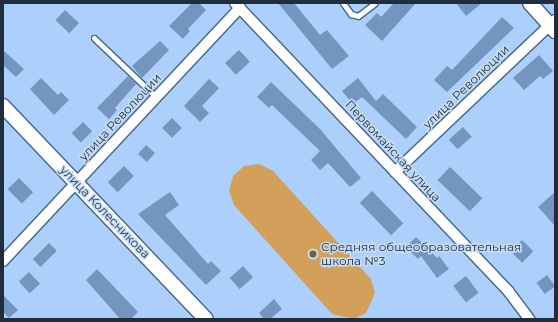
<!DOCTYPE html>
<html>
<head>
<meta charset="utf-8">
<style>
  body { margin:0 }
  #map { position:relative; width:558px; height:322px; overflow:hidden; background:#acd0fb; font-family:Montserrat,sans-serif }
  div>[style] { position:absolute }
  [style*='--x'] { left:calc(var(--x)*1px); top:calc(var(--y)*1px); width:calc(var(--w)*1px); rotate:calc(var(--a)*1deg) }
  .green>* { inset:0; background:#d3a05c }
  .building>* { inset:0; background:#7395be; transform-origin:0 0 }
  .roads { filter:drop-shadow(1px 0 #45658b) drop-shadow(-1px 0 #45658b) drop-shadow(0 1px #45658b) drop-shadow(0 -1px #45658b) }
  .lane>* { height:5px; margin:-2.5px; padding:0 2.5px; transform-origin:2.5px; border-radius:2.5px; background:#fff }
  .street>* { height:10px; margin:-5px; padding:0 5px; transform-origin:5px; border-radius:5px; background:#fff }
  .secondary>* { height:14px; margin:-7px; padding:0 7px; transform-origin:7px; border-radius:7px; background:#fff }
  .dots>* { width:11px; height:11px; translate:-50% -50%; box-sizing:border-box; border:2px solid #c6dcf6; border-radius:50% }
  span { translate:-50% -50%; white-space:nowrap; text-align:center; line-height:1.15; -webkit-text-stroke:3px #c6dcf6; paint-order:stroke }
  .street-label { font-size:12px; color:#1f2d3d }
  .poi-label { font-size:12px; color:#1f2d3d }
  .left { translate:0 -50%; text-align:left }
  .frame { position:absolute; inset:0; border:4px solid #1f2d3d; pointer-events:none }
</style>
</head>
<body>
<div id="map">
  <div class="green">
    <i style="clip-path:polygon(259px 164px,273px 171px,371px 279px,375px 293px,366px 313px,354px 319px,332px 314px,234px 205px,229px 191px,233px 176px,244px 166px)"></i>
  </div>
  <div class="building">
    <i style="clip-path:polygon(192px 3px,199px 3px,206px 10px,188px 29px,190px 31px,183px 39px,169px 26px)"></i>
    <i style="clip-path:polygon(278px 3px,294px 3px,320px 35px,327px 30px,349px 56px,332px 69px)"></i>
    <i style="clip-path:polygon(394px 3px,416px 3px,382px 41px,365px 25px,377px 13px,381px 17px)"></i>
    <i style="clip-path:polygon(456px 3px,482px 3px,466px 16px)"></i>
    <i style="left:65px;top:10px;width:19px;height:14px;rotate:43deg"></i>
    <i style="clip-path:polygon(502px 17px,514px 28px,447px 92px,434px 80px,447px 66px,452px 70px)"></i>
    <i style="clip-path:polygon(160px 41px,169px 50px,142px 78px,132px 66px)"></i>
    <i style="clip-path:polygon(3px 50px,24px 69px,16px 77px,3px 65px)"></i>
    <i style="left:239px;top:50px;width:16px;height:19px;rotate:47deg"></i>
    <i style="clip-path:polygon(539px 55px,553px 71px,543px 79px,540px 76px,524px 90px,513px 78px)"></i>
    <i style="clip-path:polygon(128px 76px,136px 84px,115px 108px,117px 110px,109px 119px,97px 108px)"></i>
    <i style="clip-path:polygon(41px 78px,58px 95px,61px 92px,69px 100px,54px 115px,30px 89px)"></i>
    <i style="clip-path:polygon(358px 78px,376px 101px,383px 94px,417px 127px,406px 139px,362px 97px,353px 104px,342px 91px)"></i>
    <i style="clip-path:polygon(209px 79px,219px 88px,202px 106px,209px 113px,200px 122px,184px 106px)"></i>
    <i style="clip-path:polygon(271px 82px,320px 129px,361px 178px,350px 187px,328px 163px,320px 170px,311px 160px,320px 151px,272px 105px,269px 108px,257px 97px)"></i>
    <i style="left:172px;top:118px;width:14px;height:14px;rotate:45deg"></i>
    <i style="left:83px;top:122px;width:13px;height:16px;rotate:45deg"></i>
    <i style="left:463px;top:127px;width:13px;height:19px;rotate:48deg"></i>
    <i style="left:146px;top:145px;width:12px;height:12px;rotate:42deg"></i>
    <i style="left:124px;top:166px;width:14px;height:23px;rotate:45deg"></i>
    <i style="left:450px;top:167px;width:45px;height:18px;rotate:44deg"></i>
    <i style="left:19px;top:178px;width:20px;height:16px;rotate:45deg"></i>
    <i style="left:372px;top:191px;width:45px;height:17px;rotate:46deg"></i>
    <i style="clip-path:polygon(170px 192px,179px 205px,165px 215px,208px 264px,211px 261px,221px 271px,206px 285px,138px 214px)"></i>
    <i style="clip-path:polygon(555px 192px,555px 226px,538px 207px)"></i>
    <i style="clip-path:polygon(416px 237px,437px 258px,439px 256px,449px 269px,437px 278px,421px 256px,418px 259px,406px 247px)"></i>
    <i style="left:522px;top:240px;width:16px;height:16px;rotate:45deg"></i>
    <i style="left:49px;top:243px;width:11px;height:23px;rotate:45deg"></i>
    <i style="left:243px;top:266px;width:15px;height:18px;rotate:48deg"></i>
    <i style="clip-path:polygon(97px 269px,138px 312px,131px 319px,120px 319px,86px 280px)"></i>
    <i style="left:29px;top:272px;width:16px;height:14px;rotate:47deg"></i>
    <i style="left:547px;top:275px;width:14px;height:13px;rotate:54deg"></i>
    <i style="left:466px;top:276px;width:21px;height:16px;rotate:53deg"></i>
    <i style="clip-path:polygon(3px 295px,18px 310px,9px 318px,3px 312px)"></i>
    <i style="clip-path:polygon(274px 299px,282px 309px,270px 319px,264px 319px,259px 313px)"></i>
  </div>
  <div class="roads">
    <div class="lane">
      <i style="--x:343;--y:3;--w:14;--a:54"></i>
      <i style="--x:351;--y:14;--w:7;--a:16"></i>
      <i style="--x:358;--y:16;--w:21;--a:-37"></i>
      <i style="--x:94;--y:38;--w:86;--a:43.6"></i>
    </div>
    <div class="street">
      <i style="--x:235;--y:3;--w:398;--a:46.5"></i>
      <i style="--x:509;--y:292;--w:34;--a:53"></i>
      <i style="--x:395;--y:172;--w:221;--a:-43.5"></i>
      <i style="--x:3;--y:261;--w:347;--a:-46.9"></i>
    </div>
    <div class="secondary">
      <i style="--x:530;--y:3;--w:38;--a:48"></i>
      <i style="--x:3;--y:106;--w:294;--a:46.4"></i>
    </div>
  </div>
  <div class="dots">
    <i style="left:313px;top:254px;background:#7b5b31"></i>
  </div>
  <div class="street-label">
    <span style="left:466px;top:87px;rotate:-44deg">улица Революции</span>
    <span style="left:120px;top:117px;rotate:-47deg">улица Революции</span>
    <span style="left:393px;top:151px;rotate:47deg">Первомайская улица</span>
    <span style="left:105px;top:212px;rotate:46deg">улица Колесникова</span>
  </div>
  <div class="poi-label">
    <span class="left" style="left:321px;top:254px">Средняя общеобразовательная<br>школа №3</span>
  </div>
  <div class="frame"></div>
</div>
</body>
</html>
